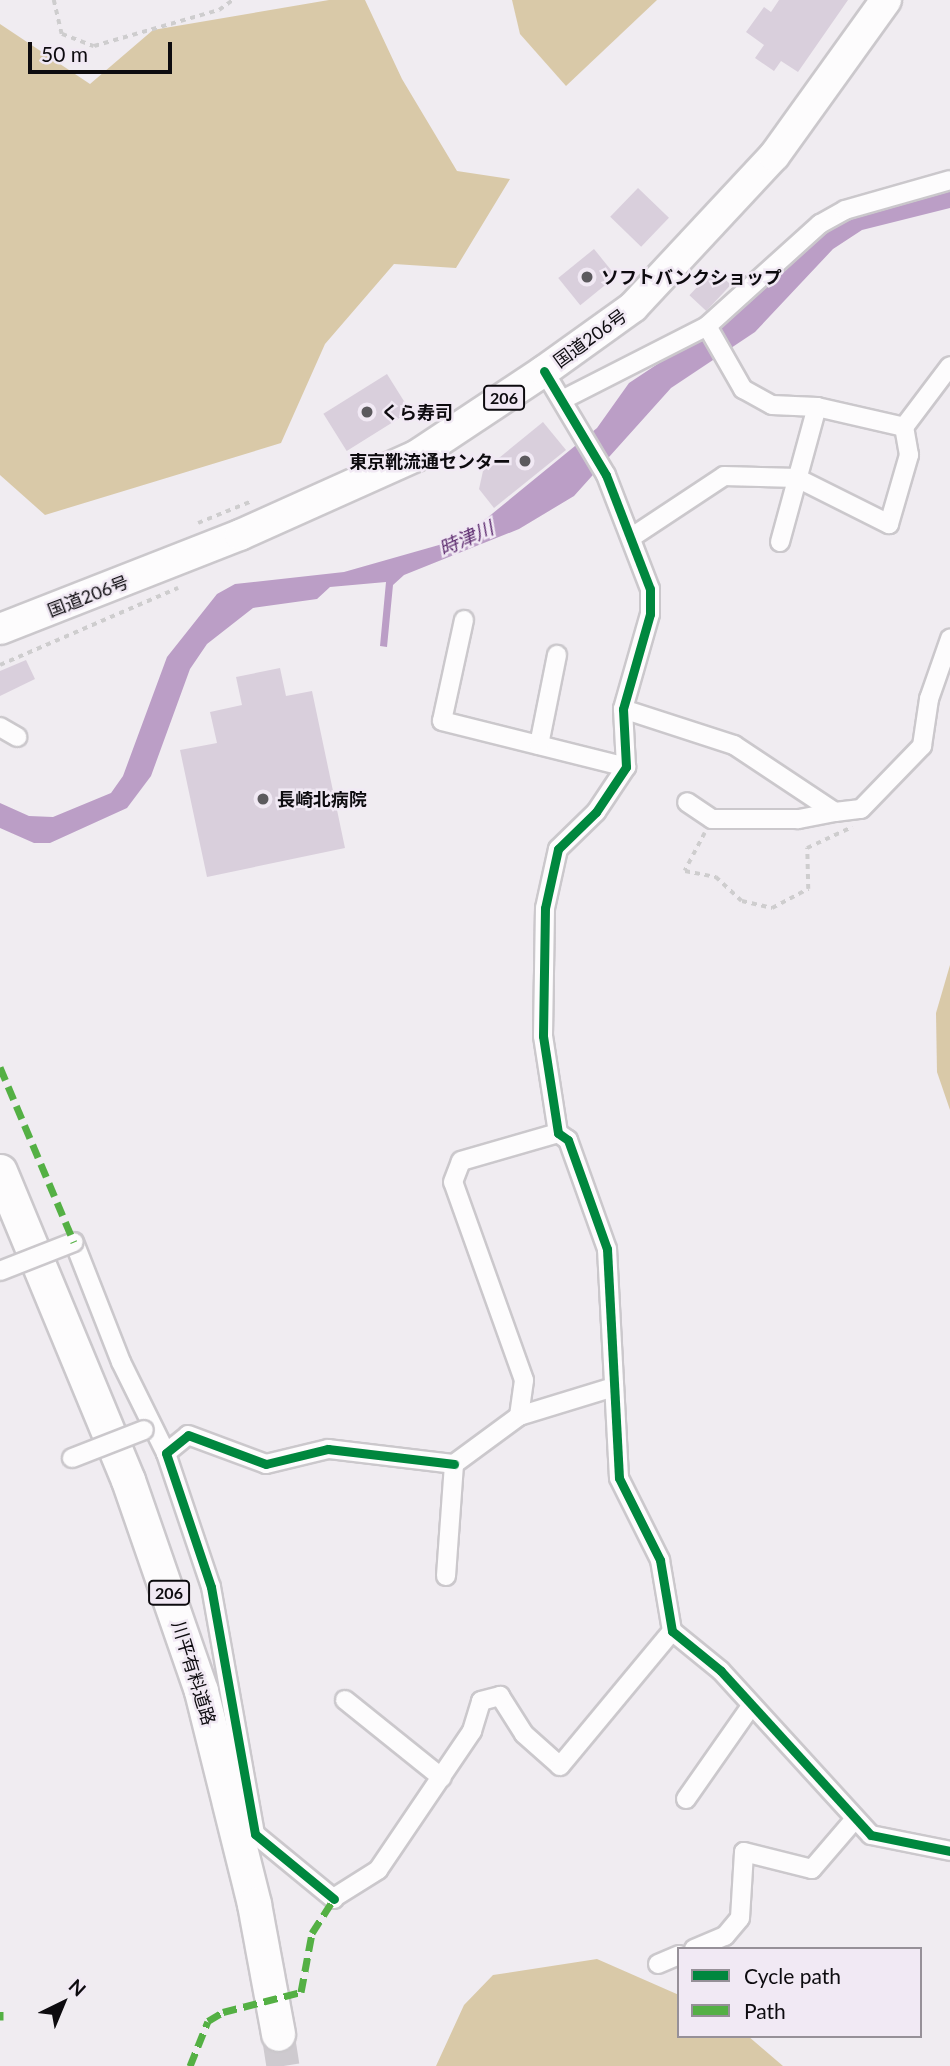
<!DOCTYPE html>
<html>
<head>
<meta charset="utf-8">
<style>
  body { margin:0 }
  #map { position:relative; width:950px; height:2066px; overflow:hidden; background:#f0ecf1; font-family:Lato,"Noto Sans JP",sans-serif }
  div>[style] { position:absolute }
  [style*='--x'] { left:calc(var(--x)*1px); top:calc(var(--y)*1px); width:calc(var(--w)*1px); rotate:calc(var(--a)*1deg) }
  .forest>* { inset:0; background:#d9c9a8 }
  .water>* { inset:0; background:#bb9ec6 }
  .building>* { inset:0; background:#d9cfdc; transform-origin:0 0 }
  .motorway-tunnel>* { height:33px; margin-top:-16.5px; transform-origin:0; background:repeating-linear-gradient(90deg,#cecacf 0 33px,transparent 0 50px) }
  .path>* { height:3.5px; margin-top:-1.75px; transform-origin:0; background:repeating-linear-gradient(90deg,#cecdce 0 5px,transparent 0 10px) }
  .roads { filter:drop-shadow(2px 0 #cbc8cc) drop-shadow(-2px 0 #cbc8cc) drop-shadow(0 2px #cbc8cc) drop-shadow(0 -2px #cbc8cc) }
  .minor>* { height:18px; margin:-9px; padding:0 9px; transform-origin:9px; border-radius:9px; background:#fdfcfd }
  .trunk>* { height:30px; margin:-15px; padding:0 15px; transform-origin:15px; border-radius:15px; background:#fdfcfd }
  .motorway>* { height:33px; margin:-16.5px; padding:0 16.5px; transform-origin:16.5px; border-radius:16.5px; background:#fdfcfd }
  .bridges { filter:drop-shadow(2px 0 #cbc8cc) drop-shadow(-2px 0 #cbc8cc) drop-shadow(0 2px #cbc8cc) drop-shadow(0 -2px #cbc8cc) }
  .minor-bridge>* { height:18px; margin:-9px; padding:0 9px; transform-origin:9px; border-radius:9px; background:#fdfcfd }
  .quiet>* { height:7px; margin-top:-3.5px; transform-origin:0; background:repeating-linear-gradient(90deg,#54b044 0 14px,transparent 0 21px) }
  .cycleway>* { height:9px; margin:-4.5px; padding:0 4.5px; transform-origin:4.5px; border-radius:4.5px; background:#00873e }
  .dots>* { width:19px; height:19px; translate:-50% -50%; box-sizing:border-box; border:4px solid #f1e9f4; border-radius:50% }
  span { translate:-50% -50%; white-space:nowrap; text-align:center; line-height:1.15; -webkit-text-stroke:5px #f1e9f4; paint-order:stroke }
  .shield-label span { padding:2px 5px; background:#f1e9f4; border:2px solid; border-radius:5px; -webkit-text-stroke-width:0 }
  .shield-label { font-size:16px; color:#0d0b0f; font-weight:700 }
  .poi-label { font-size:18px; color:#0d0b0f; font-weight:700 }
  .left { translate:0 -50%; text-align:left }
  .right { translate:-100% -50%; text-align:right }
  .street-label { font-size:18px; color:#0d0b0f }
  .water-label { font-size:19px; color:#5d2c6f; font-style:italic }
  .legend { position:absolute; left:677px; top:1947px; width:245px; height:91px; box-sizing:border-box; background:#f1e9f4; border:2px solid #969098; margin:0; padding:9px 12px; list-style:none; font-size:21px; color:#0d0b0f }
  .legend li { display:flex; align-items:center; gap:14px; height:35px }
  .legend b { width:35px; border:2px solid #969098 }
  .north { position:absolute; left:28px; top:1968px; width:70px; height:70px; -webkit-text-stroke:5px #f1e9f4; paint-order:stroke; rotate:43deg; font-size:19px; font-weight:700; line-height:28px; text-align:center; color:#0d0b0f }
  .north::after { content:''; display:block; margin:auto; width:24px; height:32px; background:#0d0b0f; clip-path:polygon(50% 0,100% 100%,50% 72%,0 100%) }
  .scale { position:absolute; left:28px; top:42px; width:144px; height:32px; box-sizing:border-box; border:4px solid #0d0b0f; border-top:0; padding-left:9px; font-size:21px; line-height:24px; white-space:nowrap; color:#0d0b0f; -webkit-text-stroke:5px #f1e9f4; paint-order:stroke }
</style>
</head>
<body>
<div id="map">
  <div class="forest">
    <i style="clip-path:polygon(329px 0,365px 0,402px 79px,457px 171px,510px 179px,456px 268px,394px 264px,325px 344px,281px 443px,45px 515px,0 475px,0 24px,90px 84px,153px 30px)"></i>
    <i style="clip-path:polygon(512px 0,657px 0,566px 86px,520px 34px)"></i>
    <i style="clip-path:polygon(950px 965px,950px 1110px,937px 1072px,936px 1013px)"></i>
    <i style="clip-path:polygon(597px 1959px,679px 1995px,679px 2036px,748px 2036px,783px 2066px,436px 2066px,464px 2005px,493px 1975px)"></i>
  </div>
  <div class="water">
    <i style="clip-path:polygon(950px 186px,950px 208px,862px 230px,833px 249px,755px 332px,671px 388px,574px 496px,519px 529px,404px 575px,393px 585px,387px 647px,380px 646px,386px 582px,330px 587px,317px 599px,253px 608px,207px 644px,190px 669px,151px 776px,127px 808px,50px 843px,34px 843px,0 828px,0 803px,29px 816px,53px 817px,111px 793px,123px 776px,167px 657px,217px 594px,235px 584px,344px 572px,446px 543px,487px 518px,597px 428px,629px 383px,742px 308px,825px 231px,854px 216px)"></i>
  </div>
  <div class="building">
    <i style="clip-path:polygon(779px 0,848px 0,798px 72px,781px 61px,774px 71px,755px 58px,764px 45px,746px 32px,764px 7px,771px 12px)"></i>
    <i style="left:638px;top:188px;width:43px;height:40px;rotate:44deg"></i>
    <i style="left:594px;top:249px;width:35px;height:46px;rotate:51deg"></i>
    <i style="left:714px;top:269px;width:23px;height:36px;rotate:43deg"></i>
    <i style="left:387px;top:374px;width:44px;height:75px;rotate:58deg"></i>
    <i style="clip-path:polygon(543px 422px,566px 450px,494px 508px,479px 489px,483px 471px)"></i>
    <i style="clip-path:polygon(26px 660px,35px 679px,0 696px,0 671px)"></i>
    <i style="clip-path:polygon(280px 668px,286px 696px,312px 691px,345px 848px,207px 877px,180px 750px,217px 743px,210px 712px,242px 705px,236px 677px)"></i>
  </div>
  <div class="motorway-tunnel">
    <i style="--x:278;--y:2034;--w:32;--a:81"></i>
  </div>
  <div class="path">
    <i style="--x:54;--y:0;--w:35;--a:77"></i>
    <i style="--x:62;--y:34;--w:34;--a:21"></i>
    <i style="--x:94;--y:46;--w:130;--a:-16.1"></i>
    <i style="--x:219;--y:10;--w:17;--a:-36"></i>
    <i style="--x:198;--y:523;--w:58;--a:-22.2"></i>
    <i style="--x:0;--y:665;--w:194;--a:-23.4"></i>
    <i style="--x:705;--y:833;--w:43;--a:117.8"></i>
    <i style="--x:685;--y:871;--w:32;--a:11"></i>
    <i style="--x:716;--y:877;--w:35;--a:43"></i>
    <i style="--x:742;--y:901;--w:31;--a:13"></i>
    <i style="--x:772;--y:908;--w:41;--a:-27.8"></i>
    <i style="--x:808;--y:889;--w:41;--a:-91.4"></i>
    <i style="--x:807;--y:848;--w:50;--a:-25"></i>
  </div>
  <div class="roads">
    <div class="minor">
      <i style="--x:707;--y:326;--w:73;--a:60.3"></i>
      <i style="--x:743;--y:389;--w:33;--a:29"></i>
      <i style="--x:772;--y:405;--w:45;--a:2.5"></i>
      <i style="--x:817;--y:407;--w:89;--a:12.9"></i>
      <i style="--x:904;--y:427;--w:76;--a:-53"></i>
      <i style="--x:544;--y:371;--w:121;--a:59.2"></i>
      <i style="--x:606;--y:475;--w:122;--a:68.9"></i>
      <i style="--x:650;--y:589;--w:25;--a:90"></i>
      <i style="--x:650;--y:614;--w:99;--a:105.9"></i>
      <i style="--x:623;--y:709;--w:58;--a:87"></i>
      <i style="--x:626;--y:767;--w:54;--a:123.7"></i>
      <i style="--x:596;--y:812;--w:53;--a:135.8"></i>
      <i style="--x:558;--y:849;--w:60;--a:102.4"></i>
      <i style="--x:545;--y:908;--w:128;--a:90.9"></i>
      <i style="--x:543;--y:1036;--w:98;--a:81.2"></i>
      <i style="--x:558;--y:1133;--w:12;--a:35"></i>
      <i style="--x:568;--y:1140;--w:116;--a:70.3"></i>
      <i style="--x:607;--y:1249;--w:229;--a:87"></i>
      <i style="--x:619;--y:1478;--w:92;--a:63.4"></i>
      <i style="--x:660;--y:1560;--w:72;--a:80.4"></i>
      <i style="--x:672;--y:1631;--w:63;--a:39.2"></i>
      <i style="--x:721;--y:1671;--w:222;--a:47.6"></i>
      <i style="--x:871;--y:1835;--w:81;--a:11.4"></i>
      <i style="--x:562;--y:400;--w:163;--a:-27"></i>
      <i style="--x:707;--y:326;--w:152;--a:-42.1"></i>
      <i style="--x:820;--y:224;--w:29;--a:-29"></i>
      <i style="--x:845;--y:210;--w:109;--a:-15.9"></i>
      <i style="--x:632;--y:537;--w:110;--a:-33.5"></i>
      <i style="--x:724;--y:476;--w:73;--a:1.6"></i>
      <i style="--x:797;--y:478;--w:103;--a:26.6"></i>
      <i style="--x:889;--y:524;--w:72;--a:-73.8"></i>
      <i style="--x:909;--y:455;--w:28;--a:-100"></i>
      <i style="--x:780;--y:542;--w:140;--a:-74.7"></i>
      <i style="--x:464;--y:620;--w:103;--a:102.3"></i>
      <i style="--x:442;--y:721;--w:190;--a:14"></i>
      <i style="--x:623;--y:709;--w:117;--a:18"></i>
      <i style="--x:734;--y:745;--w:121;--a:33.6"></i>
      <i style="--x:835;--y:812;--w:38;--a:169"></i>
      <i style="--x:798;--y:819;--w:86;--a:180"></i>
      <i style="--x:712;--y:819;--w:30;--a:-146"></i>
      <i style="--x:0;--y:727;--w:20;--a:30"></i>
      <i style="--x:539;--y:745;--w:92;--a:-78.7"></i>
      <i style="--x:835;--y:812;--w:26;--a:-7"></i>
      <i style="--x:861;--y:809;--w:88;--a:-45.9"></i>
      <i style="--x:922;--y:746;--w:48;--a:-81.5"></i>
      <i style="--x:929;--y:699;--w:64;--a:-70.7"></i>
      <i style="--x:74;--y:1242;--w:129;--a:68.6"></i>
      <i style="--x:121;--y:1362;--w:102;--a:63.7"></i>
      <i style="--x:519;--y:1416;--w:99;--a:-17"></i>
      <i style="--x:446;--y:1576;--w:112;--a:-85.9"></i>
      <i style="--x:454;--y:1464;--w:81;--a:-36.4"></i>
      <i style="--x:519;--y:1416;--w:36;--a:-82"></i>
      <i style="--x:524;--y:1380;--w:210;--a:-109.7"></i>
      <i style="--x:453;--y:1182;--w:22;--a:-69"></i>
      <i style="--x:461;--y:1161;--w:101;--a:-16.1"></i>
      <i style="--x:345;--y:1700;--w:124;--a:38.8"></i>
      <i style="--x:686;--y:1799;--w:113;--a:-55"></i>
      <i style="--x:335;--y:1897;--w:51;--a:-32.1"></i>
      <i style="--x:378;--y:1870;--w:168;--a:-55.9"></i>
      <i style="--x:472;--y:1731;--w:31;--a:-73"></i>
      <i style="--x:481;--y:1701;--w:20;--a:-15"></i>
      <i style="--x:500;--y:1696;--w:45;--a:57.7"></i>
      <i style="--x:524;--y:1734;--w:48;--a:41.6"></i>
      <i style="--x:560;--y:1766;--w:175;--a:-50.3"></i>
      <i style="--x:334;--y:1899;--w:102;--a:-140.6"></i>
      <i style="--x:255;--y:1834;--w:251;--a:-100.1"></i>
      <i style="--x:211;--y:1587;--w:141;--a:-108.6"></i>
      <i style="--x:166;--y:1453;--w:28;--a:-39"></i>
      <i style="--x:188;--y:1435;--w:83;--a:20.4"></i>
      <i style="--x:266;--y:1464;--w:64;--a:-13.6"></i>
      <i style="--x:328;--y:1449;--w:127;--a:6.8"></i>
      <i style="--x:694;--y:1949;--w:34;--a:-23"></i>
      <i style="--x:725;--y:1936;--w:23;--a:-50"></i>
      <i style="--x:740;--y:1918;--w:66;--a:-86.5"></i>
      <i style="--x:744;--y:1852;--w:70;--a:14"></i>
      <i style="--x:812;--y:1869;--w:66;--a:-49.3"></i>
      <i style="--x:658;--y:1964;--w:23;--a:-23"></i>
    </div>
    <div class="trunk">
      <i style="--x:0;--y:629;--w:258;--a:-21.4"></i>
      <i style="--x:240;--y:535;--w:193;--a:-24.2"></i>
      <i style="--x:416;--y:456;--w:154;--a:-33.6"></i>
      <i style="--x:544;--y:371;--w:110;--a:-35.7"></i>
      <i style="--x:633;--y:307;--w:207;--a:-47"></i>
      <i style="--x:774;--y:156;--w:192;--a:-54.3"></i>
    </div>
    <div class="motorway">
      <i style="--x:0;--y:1171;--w:334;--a:67.5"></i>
      <i style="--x:128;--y:1480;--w:223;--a:70.9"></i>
      <i style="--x:201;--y:1691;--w:219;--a:76"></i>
      <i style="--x:254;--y:1904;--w:132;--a:79.5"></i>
    </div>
  </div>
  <div class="bridges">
    <div class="minor-bridge">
      <i style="--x:0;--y:1271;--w:79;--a:-21.4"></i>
      <i style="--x:72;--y:1458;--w:77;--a:-21.3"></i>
    </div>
  </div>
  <div class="quiet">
    <i style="--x:0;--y:1067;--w:190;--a:67.1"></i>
    <i style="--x:0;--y:2011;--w:9;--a:90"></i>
    <i style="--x:190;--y:2066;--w:48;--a:-68.2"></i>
    <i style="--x:208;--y:2021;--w:17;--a:-31"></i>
    <i style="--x:223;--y:2012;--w:81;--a:-14.4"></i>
    <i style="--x:301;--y:1992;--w:60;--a:-79.4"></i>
    <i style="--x:312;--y:1933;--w:43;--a:-57.4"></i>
  </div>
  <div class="cycleway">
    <i style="--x:544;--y:371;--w:121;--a:59.2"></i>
    <i style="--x:606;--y:475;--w:122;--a:68.9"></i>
    <i style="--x:650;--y:589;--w:25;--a:90"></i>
    <i style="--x:650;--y:614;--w:99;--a:105.9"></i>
    <i style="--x:623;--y:709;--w:58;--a:87"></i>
    <i style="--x:626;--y:767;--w:54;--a:123.7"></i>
    <i style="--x:596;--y:812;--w:53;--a:135.8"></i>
    <i style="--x:558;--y:849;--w:60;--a:102.4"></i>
    <i style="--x:545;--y:908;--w:128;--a:90.9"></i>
    <i style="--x:543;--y:1036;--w:98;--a:81.2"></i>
    <i style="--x:558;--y:1133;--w:12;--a:35"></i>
    <i style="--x:568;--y:1140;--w:116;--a:70.3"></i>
    <i style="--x:607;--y:1249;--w:229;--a:87"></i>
    <i style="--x:619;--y:1478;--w:92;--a:63.4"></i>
    <i style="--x:660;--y:1560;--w:72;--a:80.4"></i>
    <i style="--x:672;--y:1631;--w:63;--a:39.2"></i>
    <i style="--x:721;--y:1671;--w:222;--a:47.6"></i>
    <i style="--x:871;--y:1835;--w:81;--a:11.4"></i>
    <i style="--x:334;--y:1899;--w:102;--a:-140.6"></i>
    <i style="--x:255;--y:1834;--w:251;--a:-100.1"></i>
    <i style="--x:211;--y:1587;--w:141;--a:-108.6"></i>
    <i style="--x:166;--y:1453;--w:28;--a:-39"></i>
    <i style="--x:188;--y:1435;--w:83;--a:20.4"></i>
    <i style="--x:266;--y:1464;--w:64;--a:-13.6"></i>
    <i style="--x:328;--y:1449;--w:127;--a:6.8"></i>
  </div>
  <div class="dots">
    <i style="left:587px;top:277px;background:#5c5a5e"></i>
    <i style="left:367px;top:412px;background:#5c5a5e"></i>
    <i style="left:525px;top:461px;background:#5c5a5e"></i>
    <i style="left:263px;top:799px;background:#5c5a5e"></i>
  </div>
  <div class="shield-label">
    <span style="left:504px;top:398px">206</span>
    <span style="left:169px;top:1593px">206</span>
  </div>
  <div class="poi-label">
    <span class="left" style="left:601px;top:277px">ソフトバンクショップ</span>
    <span class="left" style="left:381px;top:412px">くら寿司</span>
    <span class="right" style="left:511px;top:461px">東京靴流通センター</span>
    <span class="left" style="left:277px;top:799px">長崎北病院</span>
  </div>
  <div class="street-label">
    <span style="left:590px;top:338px;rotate:-36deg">国道206号</span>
    <span style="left:88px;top:596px;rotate:-21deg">国道206号</span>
    <span style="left:194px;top:1673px;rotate:73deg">川平有料道路</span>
  </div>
  <div class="water-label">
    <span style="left:466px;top:538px;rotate:-24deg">時津川</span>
  </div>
  <ul class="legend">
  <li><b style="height:9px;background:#00873e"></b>Cycle path</li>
  <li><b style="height:9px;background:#54b044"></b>Path</li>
  </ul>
  <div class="north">N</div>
  <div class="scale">50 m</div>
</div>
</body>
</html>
